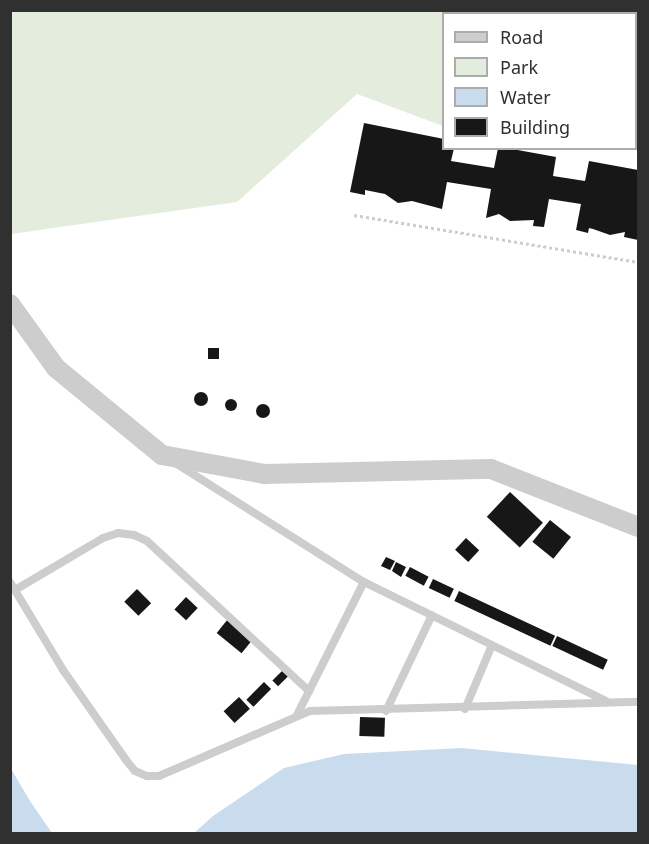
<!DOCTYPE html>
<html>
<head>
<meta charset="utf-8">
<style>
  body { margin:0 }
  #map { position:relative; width:649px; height:844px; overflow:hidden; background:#fff; font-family:"Noto Sans",sans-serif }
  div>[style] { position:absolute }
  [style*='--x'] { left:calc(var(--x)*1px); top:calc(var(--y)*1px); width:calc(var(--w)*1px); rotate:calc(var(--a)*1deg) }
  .green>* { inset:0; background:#e4eddd }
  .water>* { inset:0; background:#c9dced }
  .building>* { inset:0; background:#171717; transform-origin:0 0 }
  .round { border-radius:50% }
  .path>* { height:3px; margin-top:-1.5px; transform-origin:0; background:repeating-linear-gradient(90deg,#cdcdcd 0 3px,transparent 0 6px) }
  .service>* { height:8px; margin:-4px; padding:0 4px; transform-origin:4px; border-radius:4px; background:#cdcdcd }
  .tertiary>* { height:20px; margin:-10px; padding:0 10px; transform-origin:10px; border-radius:10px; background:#cdcdcd }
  span { translate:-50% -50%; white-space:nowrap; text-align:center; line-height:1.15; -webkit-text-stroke:6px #fff; paint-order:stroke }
  .frame { position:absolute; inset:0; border:12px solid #303030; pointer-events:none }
  .legend { position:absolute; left:442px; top:12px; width:195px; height:138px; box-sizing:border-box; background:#fff; border:2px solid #acacac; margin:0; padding:8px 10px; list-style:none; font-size:18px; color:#303030 }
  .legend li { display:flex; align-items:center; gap:12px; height:30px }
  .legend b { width:30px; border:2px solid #acacac }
</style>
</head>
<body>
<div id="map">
  <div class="green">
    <i style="clip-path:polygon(10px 11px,638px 11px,638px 128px,636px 129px,636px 14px,444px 14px,443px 126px,357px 94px,237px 202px,11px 234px)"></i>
  </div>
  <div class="water">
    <i style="clip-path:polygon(462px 748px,638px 765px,638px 833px,194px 833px,213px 816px,284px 768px,344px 754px)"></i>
    <i style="clip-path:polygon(10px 767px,30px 801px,52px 833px,11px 833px)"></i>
  </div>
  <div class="building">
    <i style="clip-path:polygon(364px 123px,444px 139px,444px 148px,454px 148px,451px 161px,494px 168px,498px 148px,506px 148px,556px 157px,553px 176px,585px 181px,589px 161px,638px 170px,638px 240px,624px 237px,625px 232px,610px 235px,593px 229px,589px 228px,588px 233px,576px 230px,581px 204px,549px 199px,544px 227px,533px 226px,534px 220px,510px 221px,499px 214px,486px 218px,491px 189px,447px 182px,442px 209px,412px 201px,398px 203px,385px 194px,365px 190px,365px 195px,350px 192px)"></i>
    <i style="left:208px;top:348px;width:11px;height:11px"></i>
    <i class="round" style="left:194px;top:392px;width:14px;height:14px"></i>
    <i class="round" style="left:225px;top:399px;width:12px;height:12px"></i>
    <i class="round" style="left:256px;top:404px;width:14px;height:14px"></i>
    <i style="left:510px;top:492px;width:45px;height:34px;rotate:43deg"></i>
    <i style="left:550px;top:520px;width:27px;height:28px;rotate:39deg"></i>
    <i style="left:466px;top:538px;width:18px;height:16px;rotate:43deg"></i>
    <i style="clip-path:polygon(386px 557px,395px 561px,390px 570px,381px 566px)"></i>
    <i style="clip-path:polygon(396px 562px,406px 567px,401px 577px,392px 571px)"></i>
    <i style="left:410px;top:567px;width:21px;height:10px;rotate:28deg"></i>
    <i style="left:433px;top:579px;width:23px;height:10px;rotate:25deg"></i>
    <i style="left:137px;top:589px;width:20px;height:18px;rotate:45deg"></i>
    <i style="left:459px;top:591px;width:106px;height:11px;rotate:25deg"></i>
    <i style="left:186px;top:597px;width:16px;height:17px;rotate:43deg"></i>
    <i style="left:228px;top:619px;width:32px;height:18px;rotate:39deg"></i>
    <i style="left:557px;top:636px;width:56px;height:11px;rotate:25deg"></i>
    <i style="left:283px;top:670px;width:8px;height:15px;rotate:45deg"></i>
    <i style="left:264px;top:682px;width:10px;height:25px;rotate:45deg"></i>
    <i style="left:239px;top:697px;width:16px;height:21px;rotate:47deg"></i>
    <i style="left:360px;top:717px;width:25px;height:19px;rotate:2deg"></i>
  </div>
  <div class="path">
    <i style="--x:354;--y:215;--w:288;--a:9.4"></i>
  </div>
  <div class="service">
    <i style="--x:177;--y:464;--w:221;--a:32.3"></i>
    <i style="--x:364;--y:582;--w:270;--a:26.2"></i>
    <i style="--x:10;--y:582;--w:103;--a:58.9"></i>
    <i style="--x:63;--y:670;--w:110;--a:55"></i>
    <i style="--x:126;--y:760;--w:14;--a:51"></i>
    <i style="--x:135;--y:771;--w:13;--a:23"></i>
    <i style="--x:147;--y:776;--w:12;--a:0"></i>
    <i style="--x:159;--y:776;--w:164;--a:-23.3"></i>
    <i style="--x:310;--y:711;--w:328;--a:-1.6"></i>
    <i style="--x:15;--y:590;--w:102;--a:-30.6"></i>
    <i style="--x:103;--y:538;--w:16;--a:-18"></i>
    <i style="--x:118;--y:533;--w:16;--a:7"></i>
    <i style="--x:134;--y:535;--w:14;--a:25"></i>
    <i style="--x:147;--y:541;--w:221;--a:42.8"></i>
    <i style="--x:465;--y:709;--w:69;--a:-67.1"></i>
    <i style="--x:386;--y:711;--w:106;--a:-64.4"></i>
    <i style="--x:297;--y:715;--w:149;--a:-63.3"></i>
  </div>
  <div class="tertiary">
    <i style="--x:10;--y:304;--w:79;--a:54.3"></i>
    <i style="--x:56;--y:368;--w:137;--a:39.4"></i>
    <i style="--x:162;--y:455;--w:105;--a:10.5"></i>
    <i style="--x:265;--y:474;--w:226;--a:-1.3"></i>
    <i style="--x:491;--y:469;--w:158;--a:21.5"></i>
  </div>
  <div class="frame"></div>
  <ul class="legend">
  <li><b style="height:8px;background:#cdcdcd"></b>Road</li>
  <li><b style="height:16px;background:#e4eddd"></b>Park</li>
  <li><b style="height:16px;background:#c9dced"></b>Water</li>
  <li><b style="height:16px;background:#171717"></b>Building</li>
  </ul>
</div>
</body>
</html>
